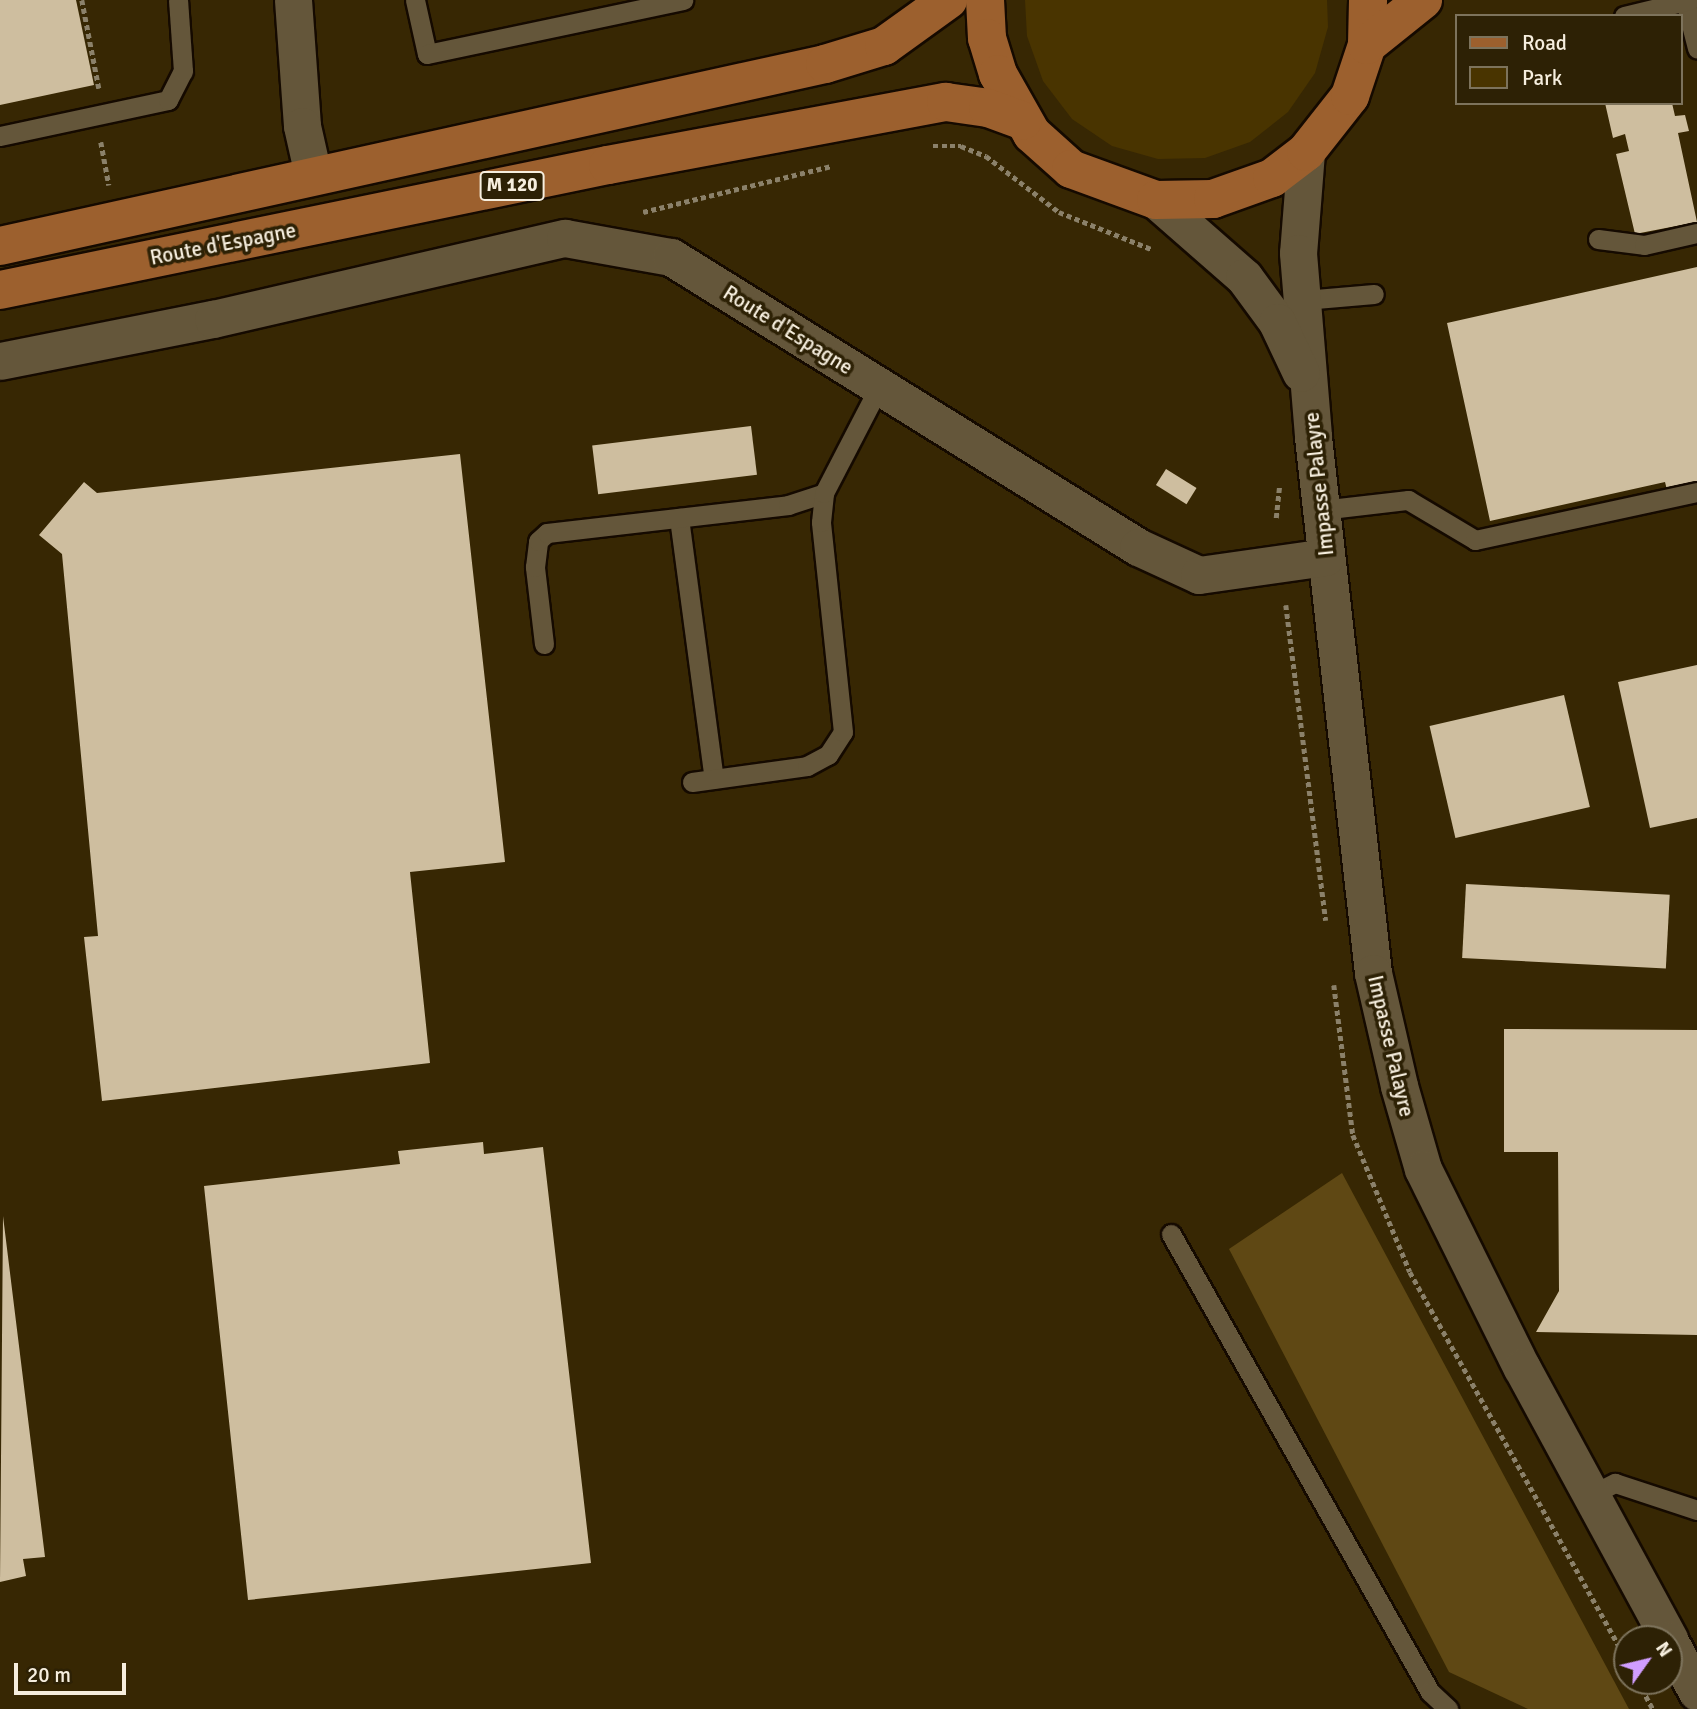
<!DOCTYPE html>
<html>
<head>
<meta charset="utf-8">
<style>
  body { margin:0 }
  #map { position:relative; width:1697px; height:1709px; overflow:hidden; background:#2d2105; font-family:Signika,sans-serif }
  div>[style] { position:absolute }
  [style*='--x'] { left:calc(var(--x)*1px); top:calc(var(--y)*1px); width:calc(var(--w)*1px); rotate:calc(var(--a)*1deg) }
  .built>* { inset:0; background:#372703 }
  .green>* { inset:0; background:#493400 }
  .forest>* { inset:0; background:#5f4814 }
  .building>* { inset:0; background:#cebe9f; transform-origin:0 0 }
  .path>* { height:4.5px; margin-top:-2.25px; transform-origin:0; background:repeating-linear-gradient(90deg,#8b816a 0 5px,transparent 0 8.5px) }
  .roads { filter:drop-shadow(2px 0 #150a00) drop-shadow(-2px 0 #150a00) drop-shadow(0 2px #150a00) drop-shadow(0 -2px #150a00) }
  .service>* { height:19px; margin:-9.5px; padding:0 9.5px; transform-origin:9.5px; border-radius:9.5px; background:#64563a }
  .minor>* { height:37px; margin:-18.5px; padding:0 18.5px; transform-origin:18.5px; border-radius:18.5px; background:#64563a }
  .primary>* { height:38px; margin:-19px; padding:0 19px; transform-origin:19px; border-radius:19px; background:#9c602e }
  span { translate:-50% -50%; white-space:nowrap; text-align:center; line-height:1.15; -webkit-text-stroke:7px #2d2105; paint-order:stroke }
  .shield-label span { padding:2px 5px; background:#2d2105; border:2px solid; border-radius:5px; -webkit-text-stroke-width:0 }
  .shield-label { font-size:19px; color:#f6eede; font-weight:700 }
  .street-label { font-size:21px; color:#f6eede }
  .legend { position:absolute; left:1455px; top:14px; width:228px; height:91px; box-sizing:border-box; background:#2d2105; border:2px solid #7d735c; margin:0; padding:9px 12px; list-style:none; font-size:21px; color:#f6eede }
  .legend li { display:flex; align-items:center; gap:14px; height:35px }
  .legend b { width:35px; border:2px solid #7d735c }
  .north { position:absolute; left:1613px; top:1625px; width:70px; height:70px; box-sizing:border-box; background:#2d2105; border:2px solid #7d735c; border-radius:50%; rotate:56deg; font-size:19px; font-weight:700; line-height:28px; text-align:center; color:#f6eede }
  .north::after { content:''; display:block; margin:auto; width:24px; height:32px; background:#d09dff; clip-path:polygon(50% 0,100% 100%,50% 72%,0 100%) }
  .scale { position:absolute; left:14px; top:1663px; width:112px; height:32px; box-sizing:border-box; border:4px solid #f6eede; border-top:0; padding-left:9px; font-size:21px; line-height:24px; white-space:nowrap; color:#f6eede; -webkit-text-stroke:5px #2d2105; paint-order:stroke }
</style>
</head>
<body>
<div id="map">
  <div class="built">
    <i style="clip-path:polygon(evenodd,0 0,1697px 0,1697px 1709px,0 1709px,0 0,1457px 16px,1681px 16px,1681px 103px,1457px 103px,1457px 16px,0 0,1627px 1639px,1669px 1639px,1669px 1681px,1627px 1681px,1627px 1639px)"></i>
  </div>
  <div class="green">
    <i style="clip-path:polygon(1025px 0,1327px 0,1328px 27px,1315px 73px,1288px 112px,1250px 142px,1205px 158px,1158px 159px,1112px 146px,1072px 119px,1043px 81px,1027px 36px)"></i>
  </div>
  <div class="forest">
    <i style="clip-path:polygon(1342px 1173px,1629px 1709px,1528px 1709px,1449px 1672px,1229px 1249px)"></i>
  </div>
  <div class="building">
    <i style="clip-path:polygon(0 0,76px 0,94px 85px,0 105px)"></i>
    <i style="clip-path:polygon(1605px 103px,1672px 103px,1675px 116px,1685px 115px,1689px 131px,1678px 133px,1697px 222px,1635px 234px,1616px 154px,1629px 151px,1625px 134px,1613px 138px)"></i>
    <i style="clip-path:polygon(1697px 267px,1697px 487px,1668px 494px,1665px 482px,1490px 521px,1447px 323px)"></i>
    <i style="left:751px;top:426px;width:49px;height:160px;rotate:83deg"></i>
    <i style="clip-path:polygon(460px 454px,505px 862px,410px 872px,430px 1063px,102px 1101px,84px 937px,98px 936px,62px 554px,39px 535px,84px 482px,97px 493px)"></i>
    <i style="left:1166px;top:469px;width:36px;height:19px;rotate:32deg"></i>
    <i style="clip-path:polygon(1697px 665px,1697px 818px,1650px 828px,1618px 682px)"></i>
    <i style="left:1564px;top:695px;width:115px;height:138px;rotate:77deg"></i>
    <i style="left:1466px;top:884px;width:204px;height:74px;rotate:3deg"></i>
    <i style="clip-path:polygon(1504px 1029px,1697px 1030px,1697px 1335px,1536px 1332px,1559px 1291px,1558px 1152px,1504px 1152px)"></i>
    <i style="clip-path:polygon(483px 1142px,484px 1154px,543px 1147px,591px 1563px,248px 1600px,204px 1186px,400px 1164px,398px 1151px)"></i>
    <i style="clip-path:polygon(3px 1216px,45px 1557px,23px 1559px,26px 1576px,0 1582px)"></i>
  </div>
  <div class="path">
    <i style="--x:82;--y:0;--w:90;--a:79.1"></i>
    <i style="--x:101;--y:142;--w:44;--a:79.5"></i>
    <i style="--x:933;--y:146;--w:28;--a:0"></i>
    <i style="--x:961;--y:146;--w:27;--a:22"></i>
    <i style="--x:986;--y:156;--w:92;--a:37.5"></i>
    <i style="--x:1059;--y:212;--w:99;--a:21.9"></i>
    <i style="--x:643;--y:212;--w:194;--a:-13.7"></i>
    <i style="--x:1276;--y:518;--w:31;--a:-84"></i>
    <i style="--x:1286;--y:605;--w:318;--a:82.8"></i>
    <i style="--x:1334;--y:985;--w:151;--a:82.8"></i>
    <i style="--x:1353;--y:1135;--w:148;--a:67.4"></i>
    <i style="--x:1410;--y:1272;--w:445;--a:60.8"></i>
    <i style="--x:1638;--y:1681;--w:32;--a:62"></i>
  </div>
  <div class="roads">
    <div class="service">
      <i style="--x:415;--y:0;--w:55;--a:77.5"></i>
      <i style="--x:427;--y:54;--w:262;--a:-11.9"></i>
      <i style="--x:1685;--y:1;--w:49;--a:75.7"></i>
      <i style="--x:1624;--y:16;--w:68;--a:-13.6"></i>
      <i style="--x:0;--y:136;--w:172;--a:-12.1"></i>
      <i style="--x:168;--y:100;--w:33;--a:-63"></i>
      <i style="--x:183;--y:71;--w:71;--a:-94"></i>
      <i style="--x:1598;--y:239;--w:46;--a:7.4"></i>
      <i style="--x:1644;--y:245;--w:54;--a:-12.8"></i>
      <i style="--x:1304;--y:300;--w:70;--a:-4.9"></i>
      <i style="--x:1321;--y:510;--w:88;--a:-6.6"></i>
      <i style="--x:1408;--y:500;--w:78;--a:30.8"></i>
      <i style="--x:1475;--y:540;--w:227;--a:-12.2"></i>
      <i style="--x:679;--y:518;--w:263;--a:82.4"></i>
      <i style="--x:544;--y:644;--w:78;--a:-96.7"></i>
      <i style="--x:535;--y:567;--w:26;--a:-83"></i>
      <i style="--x:538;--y:541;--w:12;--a:-42"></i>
      <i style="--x:547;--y:533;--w:243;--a:-6.6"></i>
      <i style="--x:788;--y:505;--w:38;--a:-18"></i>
      <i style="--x:692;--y:782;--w:116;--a:-7.9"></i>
      <i style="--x:807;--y:766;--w:24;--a:-28"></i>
      <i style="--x:828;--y:755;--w:27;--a:-57"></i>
      <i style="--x:843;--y:732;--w:211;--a:-96"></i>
      <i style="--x:821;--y:522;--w:29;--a:-84"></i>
      <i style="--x:824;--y:493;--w:119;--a:-62.6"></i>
      <i style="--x:1171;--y:1234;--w:526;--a:60.51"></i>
      <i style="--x:1430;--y:1692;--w:25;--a:43"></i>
      <i style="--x:1591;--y:1495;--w:27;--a:-27"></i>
      <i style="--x:1615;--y:1483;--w:86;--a:18.2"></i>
    </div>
    <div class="minor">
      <i style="--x:293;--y:0;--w:126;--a:85.9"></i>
      <i style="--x:302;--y:126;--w:50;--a:77.3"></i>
      <i style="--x:1306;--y:152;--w:101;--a:94.5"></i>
      <i style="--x:1298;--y:253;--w:185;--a:85.3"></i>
      <i style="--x:1313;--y:437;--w:539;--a:83.61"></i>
      <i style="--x:1373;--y:973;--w:116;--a:77"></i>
      <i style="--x:1399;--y:1086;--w:86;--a:73.9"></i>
      <i style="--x:1423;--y:1169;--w:222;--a:63.6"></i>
      <i style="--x:1522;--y:1368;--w:308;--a:61.5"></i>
      <i style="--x:1156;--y:200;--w:117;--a:41.2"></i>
      <i style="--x:1244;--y:277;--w:56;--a:53.7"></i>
      <i style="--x:1277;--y:322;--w:56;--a:64.8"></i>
      <i style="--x:0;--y:361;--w:217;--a:-11.2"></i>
      <i style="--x:213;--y:319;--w:361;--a:-13"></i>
      <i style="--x:565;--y:238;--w:108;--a:10.2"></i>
      <i style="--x:671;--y:257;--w:550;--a:31.84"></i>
      <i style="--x:1138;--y:547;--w:67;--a:24.7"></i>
      <i style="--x:1199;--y:575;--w:128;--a:-8.1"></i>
      <i style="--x:1669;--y:1640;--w:59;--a:61.7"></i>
    </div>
    <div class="primary">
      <i style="--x:985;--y:0;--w:38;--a:87"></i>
      <i style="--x:987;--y:38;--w:38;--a:73"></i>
      <i style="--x:998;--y:74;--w:69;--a:60.5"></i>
      <i style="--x:1032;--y:134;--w:52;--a:41.9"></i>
      <i style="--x:1071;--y:169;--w:90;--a:20"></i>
      <i style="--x:1156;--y:200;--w:57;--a:-1"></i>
      <i style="--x:1213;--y:199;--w:63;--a:-19.6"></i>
      <i style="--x:1272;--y:178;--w:43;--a:-37.4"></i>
      <i style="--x:1306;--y:152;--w:71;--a:-51.8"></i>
      <i style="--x:1350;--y:96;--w:54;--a:-71.6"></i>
      <i style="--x:1367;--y:45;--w:45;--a:-88.7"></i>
      <i style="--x:1367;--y:45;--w:72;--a:-38.8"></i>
      <i style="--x:0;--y:246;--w:845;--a:-12.44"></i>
      <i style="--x:825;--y:64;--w:62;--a:-17"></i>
      <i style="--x:884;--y:46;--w:79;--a:-35.7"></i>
      <i style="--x:0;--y:290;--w:621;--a:-11.62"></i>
      <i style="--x:608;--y:165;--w:344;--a:-10.6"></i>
      <i style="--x:946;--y:102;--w:42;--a:8.1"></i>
      <i style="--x:988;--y:108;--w:37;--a:20"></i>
    </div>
  </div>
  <div class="shield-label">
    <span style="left:512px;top:186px">M 120</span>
  </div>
  <div class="street-label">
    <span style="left:223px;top:244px;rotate:-11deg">Route d'Espagne</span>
    <span style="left:788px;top:330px;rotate:32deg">Route d'Espagne</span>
    <span style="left:1319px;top:484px;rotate:-96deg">Impasse Palayre</span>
    <span style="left:1391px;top:1046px;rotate:77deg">Impasse Palayre</span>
  </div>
  <ul class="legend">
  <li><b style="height:9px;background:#9c602e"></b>Road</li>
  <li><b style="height:19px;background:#493400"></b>Park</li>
  </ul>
  <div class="north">N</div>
  <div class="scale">20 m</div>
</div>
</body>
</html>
